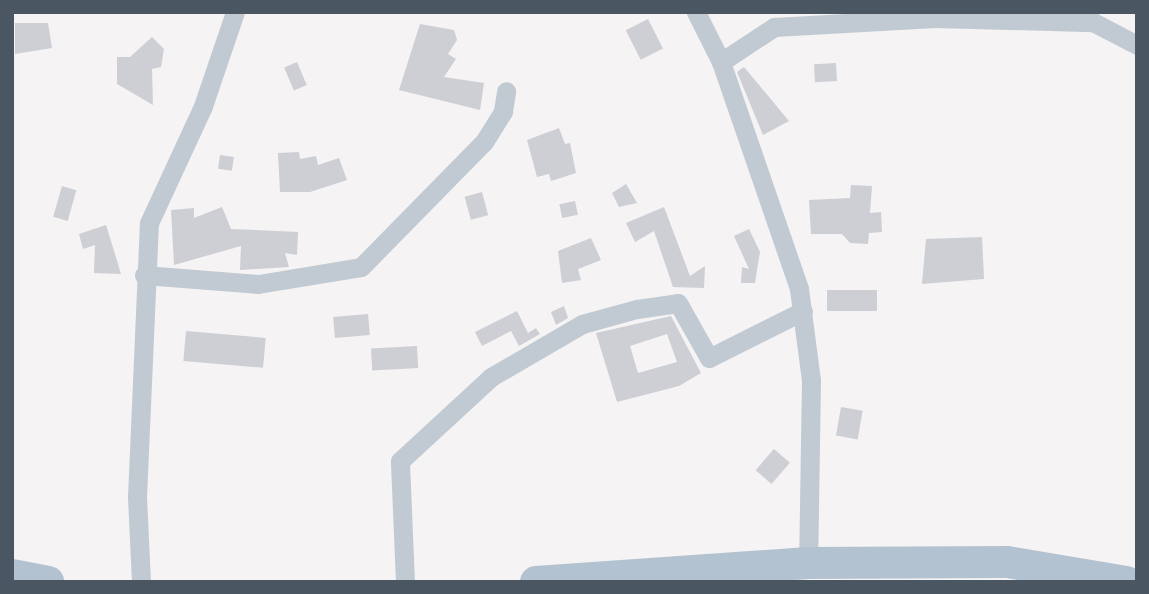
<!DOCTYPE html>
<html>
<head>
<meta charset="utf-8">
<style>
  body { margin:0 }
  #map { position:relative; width:1149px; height:594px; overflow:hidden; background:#f5f3f3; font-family:Commissioner,sans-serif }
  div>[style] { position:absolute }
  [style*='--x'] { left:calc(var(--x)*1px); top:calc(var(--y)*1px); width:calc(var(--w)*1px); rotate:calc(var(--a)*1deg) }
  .building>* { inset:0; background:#cdcfd5; transform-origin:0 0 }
  .minor>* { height:19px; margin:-9.5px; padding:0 9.5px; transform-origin:9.5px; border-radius:9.5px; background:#c1cad2 }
  .primary>* { height:32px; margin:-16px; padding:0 16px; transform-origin:16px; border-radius:16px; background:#b3c2d1 }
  span { translate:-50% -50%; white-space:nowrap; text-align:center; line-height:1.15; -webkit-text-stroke:7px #fff; paint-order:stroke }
  .frame { position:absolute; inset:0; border:14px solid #4a5661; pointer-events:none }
</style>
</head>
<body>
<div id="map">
  <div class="building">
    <i style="left:648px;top:19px;width:33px;height:25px;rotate:63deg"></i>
    <i style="clip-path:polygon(15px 23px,48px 23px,52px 48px,15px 54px)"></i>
    <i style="clip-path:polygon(420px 24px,454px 30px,457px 40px,448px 54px,456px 59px,444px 77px,484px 83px,480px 110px,399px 90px)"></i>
    <i style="clip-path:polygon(152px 37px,164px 49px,161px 67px,152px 69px,153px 105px,117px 84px,117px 57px,130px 57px)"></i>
    <i style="left:297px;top:62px;width:25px;height:14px;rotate:67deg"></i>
    <i style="left:836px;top:63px;width:18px;height:22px;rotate:87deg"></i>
    <i style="clip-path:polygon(744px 67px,789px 121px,763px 135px,737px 72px)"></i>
    <i style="clip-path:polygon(559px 128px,565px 144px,570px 143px,576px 173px,551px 181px,549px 174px,537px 177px,527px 140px)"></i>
    <i style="clip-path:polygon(299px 152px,300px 159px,316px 156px,318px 165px,339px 158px,347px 180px,310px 192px,280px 192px,278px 153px)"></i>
    <i style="left:220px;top:155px;width:14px;height:14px;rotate:8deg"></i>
    <i style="clip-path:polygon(626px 184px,637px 203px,619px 207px,612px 193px)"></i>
    <i style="clip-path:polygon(851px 185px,872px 186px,870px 213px,881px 212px,882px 232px,869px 233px,868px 244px,850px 243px,842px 234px,811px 234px,809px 200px,850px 198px)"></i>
    <i style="left:62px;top:186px;width:15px;height:32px;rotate:16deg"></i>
    <i style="left:482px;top:192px;width:24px;height:18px;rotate:75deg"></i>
    <i style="left:575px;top:201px;width:14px;height:16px;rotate:78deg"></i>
    <i style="clip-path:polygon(222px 207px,231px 229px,298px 232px,297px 255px,285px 253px,289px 267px,240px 270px,241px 246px,174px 265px,171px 210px,194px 208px,194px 218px)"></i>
    <i style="clip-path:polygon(664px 207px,690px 276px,705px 266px,704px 288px,673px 287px,654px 231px,635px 242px,626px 223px)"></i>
    <i style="clip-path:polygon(106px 225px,118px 264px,121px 274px,94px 273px,95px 245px,83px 249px,79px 234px)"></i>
    <i style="clip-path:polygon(749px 229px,760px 252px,755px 283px,741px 283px,742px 267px,749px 269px,734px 236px)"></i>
    <i style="clip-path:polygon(982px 237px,984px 279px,922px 284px,926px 239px)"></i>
    <i style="clip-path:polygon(591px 238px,601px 260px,578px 269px,581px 280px,562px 283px,558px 251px)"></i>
    <i style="left:877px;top:290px;width:21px;height:50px;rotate:90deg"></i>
    <i style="clip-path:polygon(564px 306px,568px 318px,556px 325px,551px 312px)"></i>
    <i style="clip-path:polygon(517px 311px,528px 333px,536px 328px,540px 334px,519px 346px,511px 331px,482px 346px,475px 332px)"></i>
    <i style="left:368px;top:314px;width:21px;height:35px;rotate:85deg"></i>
    <i style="clip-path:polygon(evenodd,671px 316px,701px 373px,679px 386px,617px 402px,596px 333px,671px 316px,667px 334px,677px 362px,638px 373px,630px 346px,667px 334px)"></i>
    <i style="left:186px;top:331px;width:80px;height:30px;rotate:5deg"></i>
    <i style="left:417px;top:346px;width:22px;height:46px;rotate:87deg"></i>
    <i style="left:841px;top:407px;width:22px;height:29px;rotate:10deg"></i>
    <i style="left:774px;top:449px;width:21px;height:28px;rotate:41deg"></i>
  </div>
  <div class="minor">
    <i style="--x:696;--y:12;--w:56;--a:63.4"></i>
    <i style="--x:721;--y:62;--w:240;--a:71"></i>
    <i style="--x:799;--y:289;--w:92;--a:82.5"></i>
    <i style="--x:811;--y:380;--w:183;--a:90.9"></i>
    <i style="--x:721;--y:62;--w:64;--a:-33.4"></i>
    <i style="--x:774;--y:27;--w:161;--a:-3.2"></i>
    <i style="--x:935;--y:18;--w:158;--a:1.5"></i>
    <i style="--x:1093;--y:22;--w:50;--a:27.6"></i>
    <i style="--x:144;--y:275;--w:114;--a:4.5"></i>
    <i style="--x:258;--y:284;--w:104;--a:-9.4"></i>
    <i style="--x:361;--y:267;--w:175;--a:-45.5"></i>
    <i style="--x:484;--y:142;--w:36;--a:-58"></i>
    <i style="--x:503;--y:111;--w:20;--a:-81"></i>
    <i style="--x:141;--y:582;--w:85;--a:-92.7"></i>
    <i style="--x:137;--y:497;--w:274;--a:-87.5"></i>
    <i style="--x:149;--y:223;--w:129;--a:-65.2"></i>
    <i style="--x:203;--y:106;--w:99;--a:-71.2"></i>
    <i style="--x:405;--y:582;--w:121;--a:-92.4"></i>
    <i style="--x:400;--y:461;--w:124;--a:-42.7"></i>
    <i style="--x:491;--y:377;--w:105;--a:-30.2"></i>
    <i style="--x:582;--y:324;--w:57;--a:-15.3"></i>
    <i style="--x:637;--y:309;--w:41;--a:-8.3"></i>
    <i style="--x:678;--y:303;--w:63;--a:60.6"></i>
    <i style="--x:709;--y:358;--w:105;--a:-26.6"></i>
  </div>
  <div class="primary">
    <i style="--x:12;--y:575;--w:37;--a:11"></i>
    <i style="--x:536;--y:582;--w:273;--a:-4"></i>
    <i style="--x:808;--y:563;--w:199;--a:-0.3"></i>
    <i style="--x:1007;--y:562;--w:121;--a:9.5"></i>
  </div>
  <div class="frame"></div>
</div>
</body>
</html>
